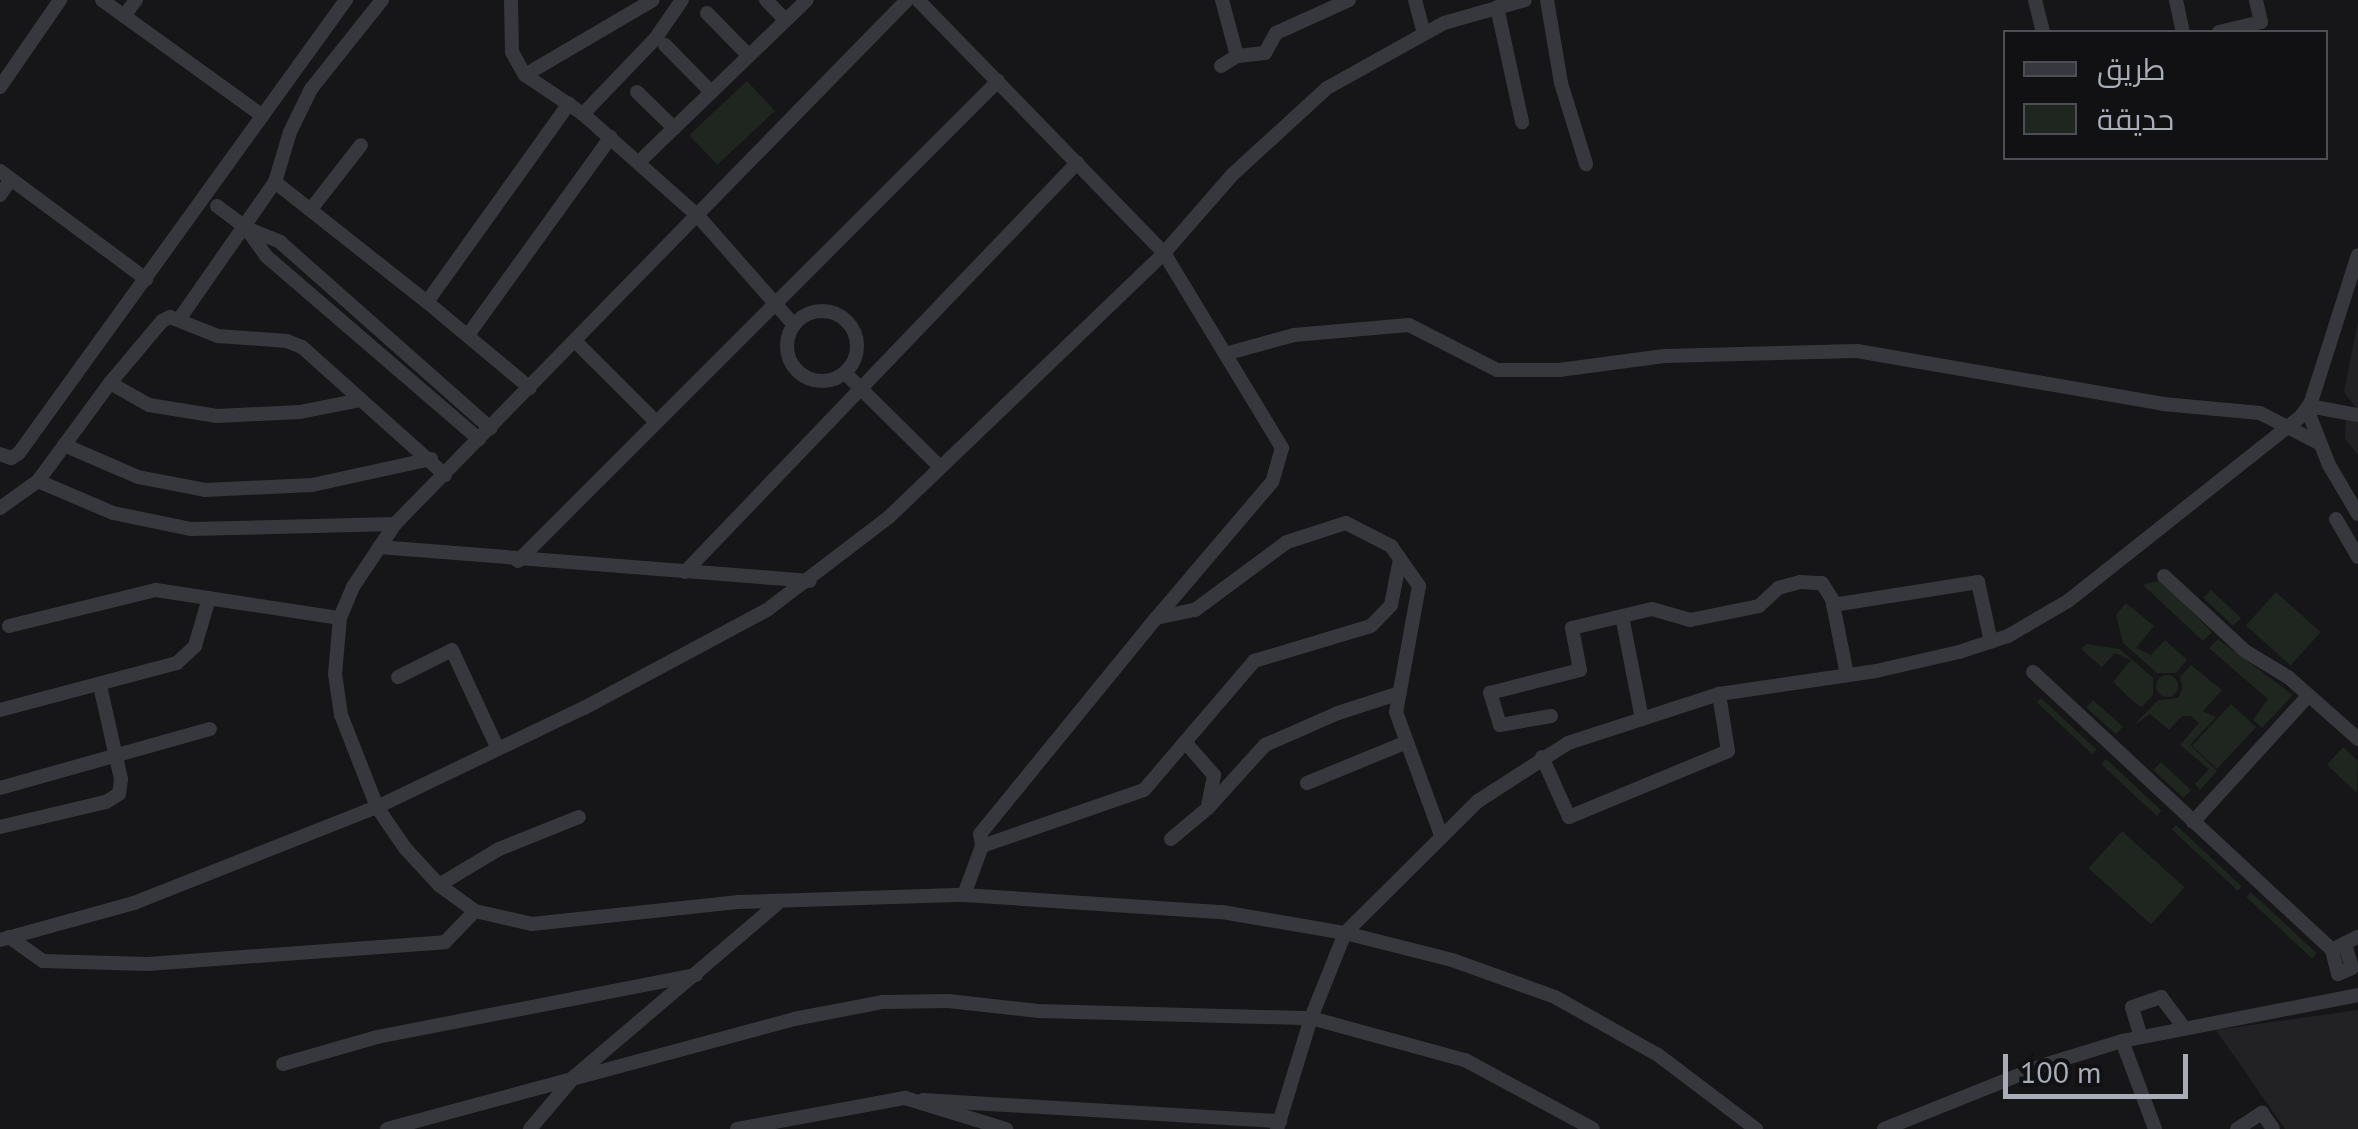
<!DOCTYPE html>
<html>
<head>
<meta charset="utf-8">
<style>
  body { margin:0 }
  #map { position:relative; width:2358px; height:1129px; overflow:hidden; background:#161618; font-family:"PT Sans",Cairo,sans-serif }
  div>[style] { position:absolute }
  [style*='--x'] { left:calc(var(--x)*1px); top:calc(var(--y)*1px); width:calc(var(--w)*1px); rotate:calc(var(--a)*1deg) }
  .built>* { inset:0; background:#222225 }
  .green>* { inset:0; background:#1e261f; transform-origin:0 0 }
  .round { border-radius:50% }
  .street>* { height:14px; margin:-7px; padding:0 7px; transform-origin:7px; border-radius:7px; background:#37383d }
  .street>.ring { margin:-7px; padding:0; box-sizing:content-box; background:none; border:14px solid #37383d; border-radius:50% }
  span { translate:-50% -50%; white-space:nowrap; text-align:center; line-height:1.15; -webkit-text-stroke:8px #111113; paint-order:stroke }
  .legend { position:absolute; left:2003px; top:30px; width:325px; height:130px; box-sizing:border-box; background:#111113; border:2px solid #4d4f55; margin:0; padding:12px 18px; list-style:none; font-size:30px; color:#a8adb8 }
  .legend li { display:flex; align-items:center; gap:20px; height:50px }
  .legend b { width:50px; border:2px solid #4d4f55 }
  .scale { position:absolute; left:2003px; top:1054px; width:185px; height:45px; box-sizing:border-box; border:5px solid #a8adb8; border-top:0; padding-left:12px; font-size:30px; line-height:35px; white-space:nowrap; color:#a8adb8; -webkit-text-stroke:8px #111113; paint-order:stroke }
</style>
</head>
<body>
<div id="map">
  <div class="built">
    <i style="clip-path:polygon(2358px 321px,2358px 455px,2345px 439px,2346px 419px,2356px 408px,2344px 392px)"></i>
    <i style="clip-path:polygon(2358px 1010px,2358px 1129px,2285px 1129px,2216px 1030px)"></i>
  </div>
  <div class="green">
    <i style="left:747px;top:81px;width:41px;height:79px;rotate:47deg"></i>
    <i style="clip-path:polygon(2160px 580px,2212px 632px,2203px 641px,2143px 585px)"></i>
    <i style="left:2211px;top:590px;width:41px;height:11px;rotate:43deg"></i>
    <i style="left:2276px;top:592px;width:60px;height:45px;rotate:42deg"></i>
    <i style="clip-path:polygon(2126px 603px,2154px 626px,2136px 648px,2151px 655px,2165px 640px,2187px 660px,2176px 673px,2157px 673px,2123px 643px,2116px 615px)"></i>
    <i style="clip-path:polygon(2218px 639px,2293px 695px,2262px 728px,2253px 720px,2268px 699px,2209px 648px)"></i>
    <i style="clip-path:polygon(2086px 644px,2120px 649px,2153px 678px,2153px 695px,2142px 707px,2134px 702px,2113px 682px,2131px 660px,2115px 653px,2102px 667px,2081px 649px)"></i>
    <i style="clip-path:polygon(2191px 665px,2222px 690px,2203px 711px,2216px 717px,2190px 745px,2217px 771px,2200px 790px,2195px 784px,2209px 769px,2180px 745px,2199px 723px,2191px 716px,2182px 716px,2169px 730px,2150px 714px,2133px 726px,2158px 700px,2178px 698px,2183px 688px,2180px 677px)"></i>
    <i class="round" style="left:2156px;top:675px;width:22px;height:22px"></i>
    <i style="left:2041px;top:698px;width:76px;height:6px;rotate:43deg"></i>
    <i style="left:2093px;top:700px;width:40px;height:10px;rotate:42deg"></i>
    <i style="left:2231px;top:704px;width:34px;height:57px;rotate:43deg"></i>
    <i style="clip-path:polygon(2343px 747px,2358px 761px,2357px 793px,2327px 765px)"></i>
    <i style="left:2106px;top:759px;width:76px;height:7px;rotate:43deg"></i>
    <i style="left:2161px;top:762px;width:41px;height:11px;rotate:43deg"></i>
    <i style="left:2176px;top:825px;width:90px;height:6px;rotate:43deg"></i>
    <i style="left:2122px;top:831px;width:84px;height:50px;rotate:42deg"></i>
    <i style="left:2251px;top:892px;width:90px;height:7px;rotate:43deg"></i>
  </div>
  <div class="street">
    <i style="--x:102;--y:0;--w:198;--a:35.8"></i>
    <i style="--x:511;--y:0;--w:52;--a:88.9"></i>
    <i style="--x:512;--y:52;--w:26;--a:61"></i>
    <i style="--x:525;--y:75;--w:70;--a:33.9"></i>
    <i style="--x:583;--y:114;--w:154;--a:41.6"></i>
    <i style="--x:698;--y:216;--w:145;--a:48.6"></i>
    <i style="--x:766;--y:0;--w:28;--a:46"></i>
    <i style="--x:907;--y:0;--w:733;--a:134.34"></i>
    <i style="--x:395;--y:524;--w:76;--a:123.7"></i>
    <i style="--x:353;--y:587;--w:34;--a:113"></i>
    <i style="--x:340;--y:618;--w:56;--a:95.1"></i>
    <i style="--x:335;--y:674;--w:41;--a:81.7"></i>
    <i style="--x:341;--y:715;--w:99;--a:68.6"></i>
    <i style="--x:377;--y:807;--w:50;--a:55.7"></i>
    <i style="--x:405;--y:848;--w:50;--a:47.4"></i>
    <i style="--x:439;--y:885;--w:44;--a:35.8"></i>
    <i style="--x:475;--y:911;--w:58;--a:12.8"></i>
    <i style="--x:532;--y:924;--w:206;--a:-6.1"></i>
    <i style="--x:737;--y:902;--w:227;--a:-1.8"></i>
    <i style="--x:964;--y:895;--w:259;--a:3.8"></i>
    <i style="--x:1222;--y:912;--w:125;--a:9.7"></i>
    <i style="--x:1345;--y:933;--w:92;--a:111.8"></i>
    <i style="--x:1311;--y:1018;--w:116;--a:107"></i>
    <i style="--x:918;--y:0;--w:353;--a:45.8"></i>
    <i style="--x:1164;--y:253;--w:228;--a:58.8"></i>
    <i style="--x:1282;--y:448;--w:35;--a:106"></i>
    <i style="--x:1272;--y:482;--w:177;--a:130.4"></i>
    <i style="--x:1222;--y:0;--w:58;--a:75"></i>
    <i style="--x:1415;--y:0;--w:34;--a:75"></i>
    <i style="--x:1547;--y:0;--w:84;--a:80.4"></i>
    <i style="--x:1561;--y:83;--w:85;--a:72.8"></i>
    <i style="--x:2035;--y:0;--w:33;--a:76"></i>
    <i style="--x:2176;--y:0;--w:33;--a:78"></i>
    <i style="--x:1497;--y:7;--w:118;--a:77.7"></i>
    <i style="--x:707;--y:13;--w:60;--a:45.7"></i>
    <i style="--x:124;--y:16;--w:20;--a:-53"></i>
    <i style="--x:2219;--y:32;--w:43;--a:-13.4"></i>
    <i style="--x:2261;--y:22;--w:23;--a:-103"></i>
    <i style="--x:665;--y:45;--w:66;--a:45.6"></i>
    <i style="--x:1221;--y:66;--w:19;--a:-32"></i>
    <i style="--x:1237;--y:56;--w:28;--a:-6"></i>
    <i style="--x:1265;--y:53;--w:23;--a:-61"></i>
    <i style="--x:1276;--y:33;--w:80;--a:-24.3"></i>
    <i style="--x:525;--y:75;--w:148;--a:-30.4"></i>
    <i style="--x:0;--y:87;--w:106;--a:-55.4"></i>
    <i style="--x:637;--y:92;--w:52;--a:44.2"></i>
    <i style="--x:583;--y:114;--w:104;--a:-46.2"></i>
    <i style="--x:655;--y:39;--w:47;--a:-55.3"></i>
    <i style="--x:639;--y:162;--w:233;--a:-44"></i>
    <i style="--x:0;--y:171;--w:182;--a:36.5"></i>
    <i style="--x:275;--y:182;--w:194;--a:38.3"></i>
    <i style="--x:427;--y:302;--w:244;--a:-54.4"></i>
    <i style="--x:0;--y:195;--w:19;--a:-55"></i>
    <i style="--x:217;--y:206;--w:36;--a:37"></i>
    <i style="--x:246;--y:228;--w:34;--a:54"></i>
    <i style="--x:266;--y:256;--w:281;--a:40.7"></i>
    <i style="--x:311;--y:209;--w:81;--a:-52"></i>
    <i style="--x:246;--y:228;--w:37;--a:22"></i>
    <i style="--x:280;--y:242;--w:281;--a:41.5"></i>
    <i style="--x:427;--y:302;--w:134;--a:39.9"></i>
    <i class="ring" style="left:787px;top:311px;width:56px;height:56px"></i>
    <i style="--x:180;--y:318;--w:166;--a:-55.1"></i>
    <i style="--x:275;--y:182;--w:52;--a:-73.3"></i>
    <i style="--x:290;--y:132;--w:48;--a:-64"></i>
    <i style="--x:311;--y:89;--w:114;--a:-51.4"></i>
    <i style="--x:468;--y:335;--w:244;--a:-54.2"></i>
    <i style="--x:575;--y:341;--w:115;--a:45"></i>
    <i style="--x:1225;--y:354;--w:72;--a:-15.4"></i>
    <i style="--x:1294;--y:335;--w:115;--a:-5"></i>
    <i style="--x:1409;--y:325;--w:99;--a:27.1"></i>
    <i style="--x:1497;--y:370;--w:62;--a:0"></i>
    <i style="--x:1559;--y:370;--w:106;--a:-7.6"></i>
    <i style="--x:1664;--y:356;--w:193;--a:-1.5"></i>
    <i style="--x:1857;--y:351;--w:311;--a:9.8"></i>
    <i style="--x:2163;--y:404;--w:97;--a:5.3"></i>
    <i style="--x:2260;--y:413;--w:66;--a:27"></i>
    <i style="--x:845;--y:373;--w:132;--a:44.7"></i>
    <i style="--x:110;--y:383;--w:45;--a:29.4"></i>
    <i style="--x:149;--y:405;--w:69;--a:9.2"></i>
    <i style="--x:217;--y:416;--w:83;--a:-2.8"></i>
    <i style="--x:300;--y:412;--w:61;--a:-11.3"></i>
    <i style="--x:2309;--y:406;--w:50;--a:10.4"></i>
    <i style="--x:2307;--y:409;--w:60;--a:68.6"></i>
    <i style="--x:2329;--y:465;--w:57;--a:59.4"></i>
    <i style="--x:64;--y:445;--w:81;--a:23.4"></i>
    <i style="--x:138;--y:477;--w:68;--a:11"></i>
    <i style="--x:205;--y:490;--w:107;--a:-2.7"></i>
    <i style="--x:312;--y:485;--w:122;--a:-12.3"></i>
    <i style="--x:0;--y:454;--w:12;--a:20"></i>
    <i style="--x:11;--y:458;--w:9;--a:-32"></i>
    <i style="--x:19;--y:453;--w:559;--a:-54.18"></i>
    <i style="--x:38;--y:481;--w:82;--a:23.1"></i>
    <i style="--x:113;--y:513;--w:80;--a:11.6"></i>
    <i style="--x:191;--y:529;--w:204;--a:-1.4"></i>
    <i style="--x:0;--y:508;--w:47;--a:-35.4"></i>
    <i style="--x:38;--y:481;--w:122;--a:-53.7"></i>
    <i style="--x:110;--y:383;--w:81;--a:-50"></i>
    <i style="--x:162;--y:321;--w:9;--a:-27"></i>
    <i style="--x:170;--y:317;--w:52;--a:21.6"></i>
    <i style="--x:218;--y:336;--w:69;--a:4.1"></i>
    <i style="--x:287;--y:341;--w:16;--a:22"></i>
    <i style="--x:302;--y:347;--w:192;--a:41.8"></i>
    <i style="--x:2336;--y:519;--w:44;--a:59.9"></i>
    <i style="--x:379;--y:547;--w:432;--a:4.5"></i>
    <i style="--x:518;--y:561;--w:679;--a:-45"></i>
    <i style="--x:685;--y:572;--w:567;--a:-46.22"></i>
    <i style="--x:2164;--y:576;--w:110;--a:42.8"></i>
    <i style="--x:2245;--y:651;--w:50;--a:31.2"></i>
    <i style="--x:2288;--y:677;--w:94;--a:41.5"></i>
    <i style="--x:1833;--y:605;--w:147;--a:-9"></i>
    <i style="--x:1978;--y:582;--w:61;--a:77.8"></i>
    <i style="--x:1622;--y:616;--w:105;--a:79"></i>
    <i style="--x:9;--y:626;--w:151;--a:-13.8"></i>
    <i style="--x:156;--y:590;--w:186;--a:8.7"></i>
    <i style="--x:2033;--y:672;--w:408;--a:42.9"></i>
    <i style="--x:2332;--y:950;--w:29;--a:-27"></i>
    <i style="--x:398;--y:677;--w:60;--a:-26.6"></i>
    <i style="--x:452;--y:650;--w:109;--a:65.1"></i>
    <i style="--x:0;--y:710;--w:183;--a:-14.9"></i>
    <i style="--x:177;--y:663;--w:25;--a:-43"></i>
    <i style="--x:195;--y:646;--w:50;--a:-73.7"></i>
    <i style="--x:1551;--y:716;--w:52;--a:170"></i>
    <i style="--x:1500;--y:725;--w:34;--a:-107"></i>
    <i style="--x:1490;--y:693;--w:93;--a:-14.3"></i>
    <i style="--x:1580;--y:670;--w:43;--a:-100.8"></i>
    <i style="--x:1572;--y:628;--w:82;--a:-13.4"></i>
    <i style="--x:1652;--y:609;--w:40;--a:16"></i>
    <i style="--x:1690;--y:620;--w:70;--a:-11.5"></i>
    <i style="--x:1759;--y:606;--w:26;--a:-43"></i>
    <i style="--x:1778;--y:588;--w:23;--a:-15"></i>
    <i style="--x:1800;--y:582;--w:22;--a:3"></i>
    <i style="--x:1822;--y:583;--w:19;--a:58"></i>
    <i style="--x:1832;--y:599;--w:77;--a:78.8"></i>
    <i style="--x:1185;--y:742;--w:44;--a:48.7"></i>
    <i style="--x:1214;--y:775;--w:33;--a:101"></i>
    <i style="--x:1542;--y:757;--w:66;--a:65.8"></i>
    <i style="--x:1569;--y:817;--w:172;--a:-22.5"></i>
    <i style="--x:1728;--y:751;--w:58;--a:-99"></i>
    <i style="--x:1307;--y:783;--w:108;--a:-22.3"></i>
    <i style="--x:0;--y:788;--w:218;--a:-15.7"></i>
    <i style="--x:2193;--y:822;--w:171;--a:-47.6"></i>
    <i style="--x:0;--y:827;--w:109;--a:-13.3"></i>
    <i style="--x:106;--y:802;--w:15;--a:-32"></i>
    <i style="--x:119;--y:794;--w:15;--a:-82"></i>
    <i style="--x:121;--y:779;--w:95;--a:-102.7"></i>
    <i style="--x:1171;--y:839;--w:48;--a:-40"></i>
    <i style="--x:1208;--y:808;--w:85;--a:-47.9"></i>
    <i style="--x:1265;--y:745;--w:80;--a:-23.7"></i>
    <i style="--x:1338;--y:713;--w:65;--a:-17.9"></i>
    <i style="--x:982;--y:846;--w:171;--a:-19.1"></i>
    <i style="--x:1144;--y:790;--w:170;--a:-49.5"></i>
    <i style="--x:1254;--y:661;--w:122;--a:-16.7"></i>
    <i style="--x:1371;--y:626;--w:29;--a:-46"></i>
    <i style="--x:1391;--y:605;--w:47;--a:-78.9"></i>
    <i style="--x:439;--y:885;--w:70;--a:-31"></i>
    <i style="--x:499;--y:849;--w:86;--a:-21.8"></i>
    <i style="--x:964;--y:895;--w:52;--a:-69.8"></i>
    <i style="--x:982;--y:846;--w:12;--a:-99"></i>
    <i style="--x:980;--y:834;--w:279;--a:-50.8"></i>
    <i style="--x:1156;--y:618;--w:40;--a:-12"></i>
    <i style="--x:1195;--y:610;--w:114;--a:-36.5"></i>
    <i style="--x:1287;--y:542;--w:62;--a:-17.9"></i>
    <i style="--x:1346;--y:523;--w:51;--a:27.1"></i>
    <i style="--x:1391;--y:546;--w:49;--a:55"></i>
    <i style="--x:1419;--y:586;--w:128;--a:100.3"></i>
    <i style="--x:1396;--y:712;--w:131;--a:69.9"></i>
    <i style="--x:9;--y:937;--w:42;--a:35.2"></i>
    <i style="--x:43;--y:961;--w:105;--a:1.6"></i>
    <i style="--x:148;--y:964;--w:298;--a:-4.2"></i>
    <i style="--x:445;--y:942;--w:43;--a:-45.9"></i>
    <i style="--x:0;--y:940;--w:139;--a:-15.4"></i>
    <i style="--x:134;--y:903;--w:261;--a:-21.6"></i>
    <i style="--x:377;--y:807;--w:229;--a:-25.6"></i>
    <i style="--x:584;--y:708;--w:208;--a:-28.2"></i>
    <i style="--x:767;--y:610;--w:153;--a:-37.3"></i>
    <i style="--x:889;--y:517;--w:381;--a:-43.8"></i>
    <i style="--x:1164;--y:253;--w:103;--a:-48.9"></i>
    <i style="--x:1232;--y:175;--w:129;--a:-42.5"></i>
    <i style="--x:1327;--y:88;--w:134;--a:-29.1"></i>
    <i style="--x:1444;--y:23;--w:84;--a:-15.9"></i>
    <i style="--x:2332;--y:950;--w:25;--a:76"></i>
    <i style="--x:2338;--y:974;--w:15;--a:-23"></i>
    <i style="--x:2352;--y:968;--w:26;--a:-106"></i>
    <i style="--x:2141;--y:1037;--w:31;--a:-107"></i>
    <i style="--x:2132;--y:1007;--w:31;--a:-19"></i>
    <i style="--x:2161;--y:997;--w:38;--a:53"></i>
    <i style="--x:2122;--y:1041;--w:94;--a:69.4"></i>
    <i style="--x:283;--y:1064;--w:98;--a:-16"></i>
    <i style="--x:377;--y:1037;--w:325;--a:-11"></i>
    <i style="--x:923;--y:1100;--w:358;--a:3.4"></i>
    <i style="--x:387;--y:1129;--w:422;--a:-15.1"></i>
    <i style="--x:794;--y:1019;--w:91;--a:-10.8"></i>
    <i style="--x:883;--y:1002;--w:65;--a:-0.9"></i>
    <i style="--x:948;--y:1001;--w:91;--a:6.3"></i>
    <i style="--x:1038;--y:1011;--w:273;--a:1.5"></i>
    <i style="--x:1311;--y:1018;--w:160;--a:15.3"></i>
    <i style="--x:1465;--y:1060;--w:145;--a:28.3"></i>
    <i style="--x:530;--y:1129;--w:70;--a:-49.7"></i>
    <i style="--x:575;--y:1076;--w:265;--a:-40.4"></i>
    <i style="--x:737;--y:1129;--w:171;--a:-10.5"></i>
    <i style="--x:905;--y:1098;--w:106;--a:17.1"></i>
    <i style="--x:1756;--y:1129;--w:123;--a:-142.9"></i>
    <i style="--x:1658;--y:1055;--w:118;--a:-150.6"></i>
    <i style="--x:1555;--y:997;--w:109;--a:-160.2"></i>
    <i style="--x:1452;--y:960;--w:110;--a:-165.8"></i>
    <i style="--x:1345;--y:933;--w:187;--a:-44.8"></i>
    <i style="--x:1478;--y:801;--w:107;--a:-32.8"></i>
    <i style="--x:1568;--y:743;--w:159;--a:-18"></i>
    <i style="--x:1719;--y:694;--w:159;--a:-8.3"></i>
    <i style="--x:1876;--y:671;--w:85;--a:-12.9"></i>
    <i style="--x:1959;--y:652;--w:52;--a:-18.1"></i>
    <i style="--x:2008;--y:636;--w:69;--a:-30.3"></i>
    <i style="--x:2068;--y:601;--w:298;--a:-38.4"></i>
    <i style="--x:2301;--y:416;--w:17;--a:-54"></i>
    <i style="--x:2311;--y:402;--w:154;--a:-72.3"></i>
    <i style="--x:1884;--y:1129;--w:172;--a:-21.8"></i>
    <i style="--x:2044;--y:1065;--w:82;--a:-17.1"></i>
    <i style="--x:2122;--y:1041;--w:240;--a:-11"></i>
    <i style="--x:2237;--y:1129;--w:30;--a:-33"></i>
    <i style="--x:2262;--y:1113;--w:19;--a:55"></i>
  </div>
  <ul class="legend">
  <li><b style="height:12px;background:#37383d"></b>طريق</li>
  <li><b style="height:28px;background:#1e261f"></b>حديقة</li>
  </ul>
  <div class="scale">100 m</div>
</div>
</body>
</html>
